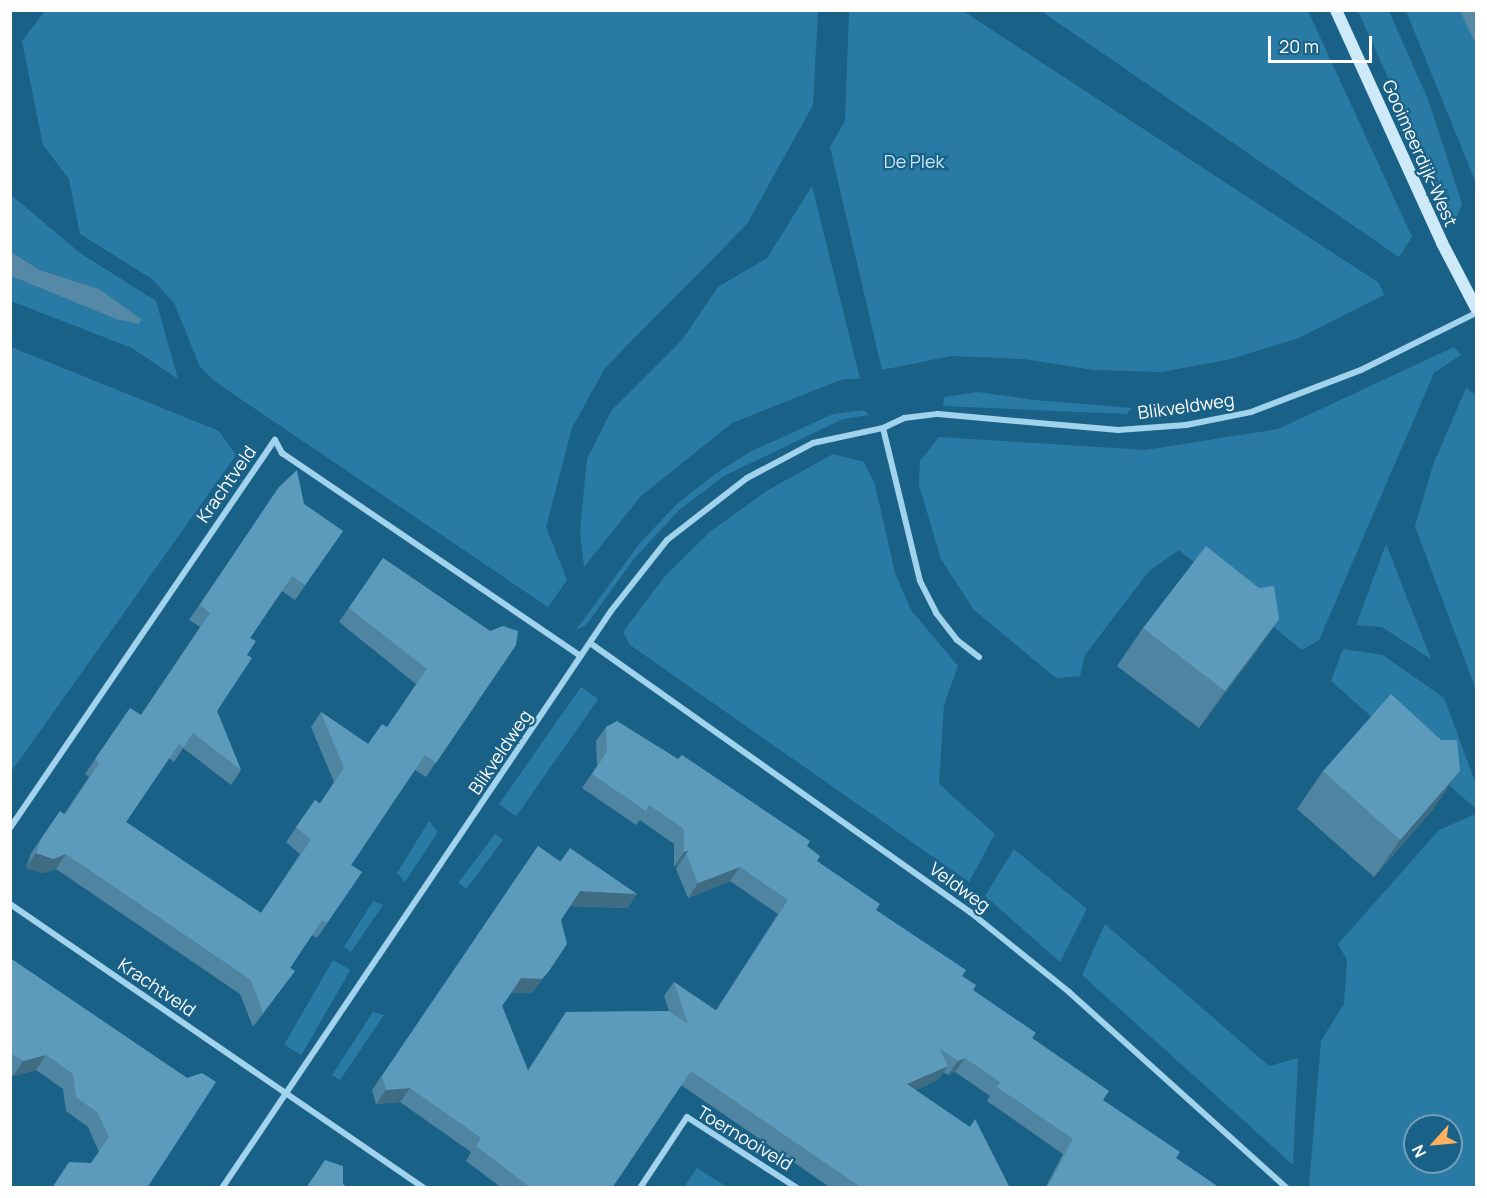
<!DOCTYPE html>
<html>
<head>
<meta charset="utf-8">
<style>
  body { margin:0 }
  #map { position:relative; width:1487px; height:1198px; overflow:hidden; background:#1a6188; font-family:Manrope,sans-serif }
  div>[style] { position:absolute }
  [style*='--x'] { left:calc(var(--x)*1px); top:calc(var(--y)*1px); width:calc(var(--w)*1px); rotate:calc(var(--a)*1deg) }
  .green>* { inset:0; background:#297ba5; transform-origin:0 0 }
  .water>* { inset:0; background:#5689a5 }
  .street>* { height:6px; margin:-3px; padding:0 3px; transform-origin:3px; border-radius:3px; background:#a2d3ed }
  .secondary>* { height:12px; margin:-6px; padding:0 6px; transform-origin:6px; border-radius:6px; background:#ceeaf9 }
  .wall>* { inset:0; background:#4f85a1 }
  .shaded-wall>* { inset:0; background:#406c83 }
  .building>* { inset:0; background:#5c9bbb }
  span { translate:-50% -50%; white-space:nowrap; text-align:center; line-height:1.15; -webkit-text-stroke:4.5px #1a6188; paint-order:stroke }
  .street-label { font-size:18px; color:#fff }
  .park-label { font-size:18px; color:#c7e8f9 }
  .frame { position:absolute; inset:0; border:12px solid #fff; pointer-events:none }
  .north { position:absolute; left:1403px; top:1114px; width:60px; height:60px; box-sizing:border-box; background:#1a6188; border:2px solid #76a0b8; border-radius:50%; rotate:243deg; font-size:16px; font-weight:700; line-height:24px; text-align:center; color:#fff }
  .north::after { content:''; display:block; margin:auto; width:21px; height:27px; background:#ffaf5d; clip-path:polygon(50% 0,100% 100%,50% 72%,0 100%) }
  .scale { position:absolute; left:1268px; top:36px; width:104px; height:27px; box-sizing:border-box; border:3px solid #fff; border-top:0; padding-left:8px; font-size:18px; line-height:21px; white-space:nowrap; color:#fff; -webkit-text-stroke:4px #1a6188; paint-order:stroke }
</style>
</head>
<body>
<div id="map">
  <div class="green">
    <i style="clip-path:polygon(45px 11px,818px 11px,813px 105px,747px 224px,605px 368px,572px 428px,546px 527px,567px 580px,548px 607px,217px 383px,200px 367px,174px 303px,152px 279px,80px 234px,69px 179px,43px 145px,22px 41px)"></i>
    <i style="clip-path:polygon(849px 11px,963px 11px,1379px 283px,1384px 295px,1299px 338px,1231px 359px,1162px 372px,1094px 370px,1023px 359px,951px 356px,882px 370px,830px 147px,845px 121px)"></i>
    <i style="clip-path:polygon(1041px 11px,1308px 11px,1412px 237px,1399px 257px)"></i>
    <i style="clip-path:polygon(1358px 11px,1389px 11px,1429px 102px,1462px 204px,1454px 224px)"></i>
    <i style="clip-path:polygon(1406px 11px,1460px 11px,1476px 45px,1476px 183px)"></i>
    <i style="clip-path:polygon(812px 186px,860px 379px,843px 379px,732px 423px,641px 496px,584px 567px,580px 531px,587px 459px,611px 411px,682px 340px,718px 287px,767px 258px)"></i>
    <i style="clip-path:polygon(10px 194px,80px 253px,156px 301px,178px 379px,132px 348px,11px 301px,11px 276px,116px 319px,99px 289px,40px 270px,11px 252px)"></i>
    <i style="clip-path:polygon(11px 347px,219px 431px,236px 455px,11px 772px)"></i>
    <i style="clip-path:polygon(1454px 347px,1461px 355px,1434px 373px,1319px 640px,1302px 650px,1179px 550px,1149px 571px,1085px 655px,1080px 676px,1056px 678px,973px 609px,941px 559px,919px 485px,920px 461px,939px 437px,1145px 450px,1278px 429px)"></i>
    <i style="clip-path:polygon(1466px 388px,1476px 395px,1476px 690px,1415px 526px,1433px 465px)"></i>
    <i style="clip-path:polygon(978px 392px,1034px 400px,1132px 408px,1127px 414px,943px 406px,944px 397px)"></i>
    <i style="clip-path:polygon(864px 410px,869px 415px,843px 419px,724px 476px,679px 510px,634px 559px,586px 625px,576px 630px,640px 543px,677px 504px,715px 474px,750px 452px,833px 414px)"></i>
    <i style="clip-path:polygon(833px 454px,864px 462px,875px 485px,895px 573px,911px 610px,958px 666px,944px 705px,939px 784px,995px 834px,969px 882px,630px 645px,623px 632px,665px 576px,711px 531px,768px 490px)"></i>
    <i style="clip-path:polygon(1386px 544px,1431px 659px,1382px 627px,1356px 625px)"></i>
    <i style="clip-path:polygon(1343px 649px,1383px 655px,1444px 698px,1476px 784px,1476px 809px,1331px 681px)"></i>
    <i style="left:581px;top:687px;width:21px;height:143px;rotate:35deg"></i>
    <i style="clip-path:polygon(evenodd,1476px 814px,1476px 1187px,1309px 1187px,1321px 1041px,1344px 1004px,1347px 960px,1338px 944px,1439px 830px,1476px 814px,1415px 1126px,1451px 1126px,1451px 1162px,1415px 1162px,1415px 1126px)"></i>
    <i style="clip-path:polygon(429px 821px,438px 832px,405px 882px,397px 873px)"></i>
    <i style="left:495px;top:834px;width:10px;height:61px;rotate:37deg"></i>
    <i style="clip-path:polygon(1014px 849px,1087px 909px,1060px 962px,985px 896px)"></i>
    <i style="clip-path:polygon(373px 901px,383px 905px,351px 952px,344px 947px)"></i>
    <i style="clip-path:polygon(1105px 924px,1269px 1066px,1298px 1058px,1293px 1165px,1082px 975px)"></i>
    <i style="left:333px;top:960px;width:20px;height:98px;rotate:30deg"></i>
    <i style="clip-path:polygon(373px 1012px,384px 1015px,340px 1080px,332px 1075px)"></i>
    <i style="clip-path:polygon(697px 1168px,727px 1187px,684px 1187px)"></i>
  </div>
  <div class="water">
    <i style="clip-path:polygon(1460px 11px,1476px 11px,1476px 45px)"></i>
    <i style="clip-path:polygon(11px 252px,40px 270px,99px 289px,141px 319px,139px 324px,116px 319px,11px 276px)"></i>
  </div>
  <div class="street">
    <i style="--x:883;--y:428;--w:157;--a:76.4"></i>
    <i style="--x:920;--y:581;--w:36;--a:63"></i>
    <i style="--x:936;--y:613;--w:34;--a:52"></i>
    <i style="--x:957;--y:640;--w:28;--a:38"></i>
    <i style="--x:590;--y:643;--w:466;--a:35.3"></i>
    <i style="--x:970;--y:912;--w:127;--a:38.9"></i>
    <i style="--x:1069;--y:992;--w:293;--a:42"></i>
    <i style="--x:10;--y:828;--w:470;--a:-55.7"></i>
    <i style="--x:275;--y:440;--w:15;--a:62"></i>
    <i style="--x:282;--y:453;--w:361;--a:34.2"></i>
    <i style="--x:10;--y:904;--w:502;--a:34.45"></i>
    <i style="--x:222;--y:1188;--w:696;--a:-56.01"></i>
    <i style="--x:611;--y:611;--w:90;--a:-51.7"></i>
    <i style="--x:667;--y:540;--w:101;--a:-37.8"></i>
    <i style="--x:747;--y:478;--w:75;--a:-27.9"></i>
    <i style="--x:813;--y:443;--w:72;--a:-12.1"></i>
    <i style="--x:883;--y:428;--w:23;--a:-25"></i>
    <i style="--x:904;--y:418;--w:34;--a:-7"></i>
    <i style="--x:938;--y:414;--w:181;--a:5.1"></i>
    <i style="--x:1118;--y:430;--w:68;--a:-4.2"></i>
    <i style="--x:1186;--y:425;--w:66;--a:-11.3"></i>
    <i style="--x:1251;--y:412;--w:118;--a:-20.9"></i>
    <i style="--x:1361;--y:370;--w:128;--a:-26.4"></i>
    <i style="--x:640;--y:1188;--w:85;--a:-56.5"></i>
    <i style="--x:687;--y:1117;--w:131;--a:32.8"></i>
  </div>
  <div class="secondary">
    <i style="--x:1336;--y:10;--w:256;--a:65.5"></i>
    <i style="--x:1442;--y:243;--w:73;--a:62.4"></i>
  </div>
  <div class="wall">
    <i style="clip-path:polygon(279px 487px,343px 531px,295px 600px,282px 591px,250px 638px,247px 655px,217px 711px,241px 770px,231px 785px,183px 748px,174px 762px,169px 758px,126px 822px,261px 913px,300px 854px,286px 842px,315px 800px,320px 803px,334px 782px,311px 727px,321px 712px,368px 744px,387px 727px,416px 684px,339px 622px,383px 558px,490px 631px,516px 645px,426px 777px,415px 770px,351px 865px,362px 872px,317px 938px,312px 935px,290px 968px,295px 971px,253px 1027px,240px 994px,56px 869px,43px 873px,26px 868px,31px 853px,60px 811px,64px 814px,89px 777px,85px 774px,130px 708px,141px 715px,200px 627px,189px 620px)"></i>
    <i style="clip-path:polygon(1279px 619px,1253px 656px,1199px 728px,1117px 666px,1143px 628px)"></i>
    <i style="clip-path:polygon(606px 727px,807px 846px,817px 861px,876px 910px,962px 976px,973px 990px,1032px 1038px,1103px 1100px,1176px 1158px,1220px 1188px,1045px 1188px,1063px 1154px,987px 1101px,990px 1096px,955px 1072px,948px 1075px,943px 1072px,938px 1080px,915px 1090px,1010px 1188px,831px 1188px,681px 1085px,612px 1188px,502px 1188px,466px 1161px,471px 1152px,400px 1102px,376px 1104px,372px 1090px,538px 846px,560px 861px,637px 894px,627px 908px,570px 906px,561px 920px,532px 993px,511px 993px,502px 1006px,528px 1070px,566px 1012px,669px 1011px,664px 996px,674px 982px,716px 1010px,778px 914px,730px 881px,688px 898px,676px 869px,679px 864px,674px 867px,674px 844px,640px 820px,636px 825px,582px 788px,597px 766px,596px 741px)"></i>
    <i style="clip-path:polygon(1323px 771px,1434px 808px,1374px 877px,1297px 809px)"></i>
    <i style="clip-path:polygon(10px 958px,187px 1078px,91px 1163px,99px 1152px,88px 1127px,66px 1111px,63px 1089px,36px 1070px,13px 1076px,10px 1074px)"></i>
  </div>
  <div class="shaded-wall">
    <i style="clip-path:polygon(1279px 619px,1253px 656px,1199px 728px,1225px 691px)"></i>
    <i style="clip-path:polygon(1460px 771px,1434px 808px,1374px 877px,1400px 840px)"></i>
    <i style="clip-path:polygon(689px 850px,679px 864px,674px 867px,684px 852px)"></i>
    <i style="clip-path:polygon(36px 853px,66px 854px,56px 869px,43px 873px,26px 868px)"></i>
    <i style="clip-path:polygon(740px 867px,730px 881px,688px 898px,698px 883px)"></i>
    <i style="clip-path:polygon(580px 891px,637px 894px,627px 908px,570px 906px)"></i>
    <i style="clip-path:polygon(549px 971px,532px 993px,511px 993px,521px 978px)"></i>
    <i style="clip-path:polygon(46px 1055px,36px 1070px,13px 1076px,23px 1061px)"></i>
    <i style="clip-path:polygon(965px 1058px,955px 1072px,948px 1075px,958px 1061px)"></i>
    <i style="clip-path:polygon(948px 1066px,938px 1080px,897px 1099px,907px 1084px)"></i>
    <i style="clip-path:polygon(410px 1088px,400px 1102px,376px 1104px,386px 1090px)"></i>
  </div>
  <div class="building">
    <i style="clip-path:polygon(297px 470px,304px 504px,343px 531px,305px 585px,292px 576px,250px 638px,256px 641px,247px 655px,252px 658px,217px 711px,241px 770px,193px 733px,184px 747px,179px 744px,126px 822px,261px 913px,311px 840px,296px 827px,315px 800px,320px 804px,344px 768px,321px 712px,368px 744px,382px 724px,387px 727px,427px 669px,349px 608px,383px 558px,490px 631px,503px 626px,518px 631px,516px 645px,436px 763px,425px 755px,351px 865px,362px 872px,327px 923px,322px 920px,290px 968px,295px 971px,263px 1013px,251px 980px,66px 854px,53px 859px,36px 853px,41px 839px,60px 811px,65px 815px,99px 763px,95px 759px,130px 708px,141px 715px,210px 613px,200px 605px,279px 487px)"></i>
    <i style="clip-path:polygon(1206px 546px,1259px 588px,1274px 586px,1279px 619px,1225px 691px,1143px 628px)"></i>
    <i style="clip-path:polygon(1391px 694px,1441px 740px,1457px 740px,1460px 771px,1400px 840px,1323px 771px)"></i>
    <i style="clip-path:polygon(617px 721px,678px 759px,682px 755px,810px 841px,807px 846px,820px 856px,817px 861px,880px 904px,876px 910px,966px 970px,962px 976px,976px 985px,973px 990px,1036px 1033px,1032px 1038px,1109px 1091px,1103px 1100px,1180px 1152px,1176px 1158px,1220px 1188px,1047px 1188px,1073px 1139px,997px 1087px,1000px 1082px,965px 1058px,958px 1061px,939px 1048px,948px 1066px,907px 1084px,970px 1127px,975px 1119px,1010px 1188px,862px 1188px,691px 1071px,612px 1188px,531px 1188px,476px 1146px,481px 1138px,410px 1088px,386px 1090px,382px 1076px,538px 846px,560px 862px,570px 848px,637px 894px,580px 891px,561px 920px,567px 944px,549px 971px,542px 979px,521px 978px,502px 1006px,528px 1071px,566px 1012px,669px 1011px,688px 1024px,674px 982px,716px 1011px,788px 900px,740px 867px,698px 883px,686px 854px,689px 850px,684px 852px,684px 829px,649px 805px,646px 811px,592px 774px,607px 752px,606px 727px)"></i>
    <i style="clip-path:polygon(10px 958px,187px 1078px,202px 1073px,216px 1082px,147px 1188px,52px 1188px,69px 1162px,91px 1163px,109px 1137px,98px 1113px,76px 1097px,73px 1074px,46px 1055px,23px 1061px,10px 1053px)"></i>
    <i style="clip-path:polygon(325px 1160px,343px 1166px,343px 1184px,348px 1188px,306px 1188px)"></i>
  </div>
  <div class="street-label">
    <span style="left:1420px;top:153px;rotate:66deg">Gooimeerdijk-West</span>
    <span style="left:1186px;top:406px;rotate:-8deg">Blikveldweg</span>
    <span style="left:226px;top:484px;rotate:-55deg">Krachtveld</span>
    <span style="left:500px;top:752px;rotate:-56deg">Blikveldweg</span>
    <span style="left:960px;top:887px;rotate:36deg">Veldweg</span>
    <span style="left:157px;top:987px;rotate:34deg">Krachtveld</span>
    <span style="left:745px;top:1138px;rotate:31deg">Toernooiveld</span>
  </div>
  <div class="park-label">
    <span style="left:914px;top:161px">De Plek</span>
  </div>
  <div class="frame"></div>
  <div class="north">N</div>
  <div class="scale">20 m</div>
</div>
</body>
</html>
